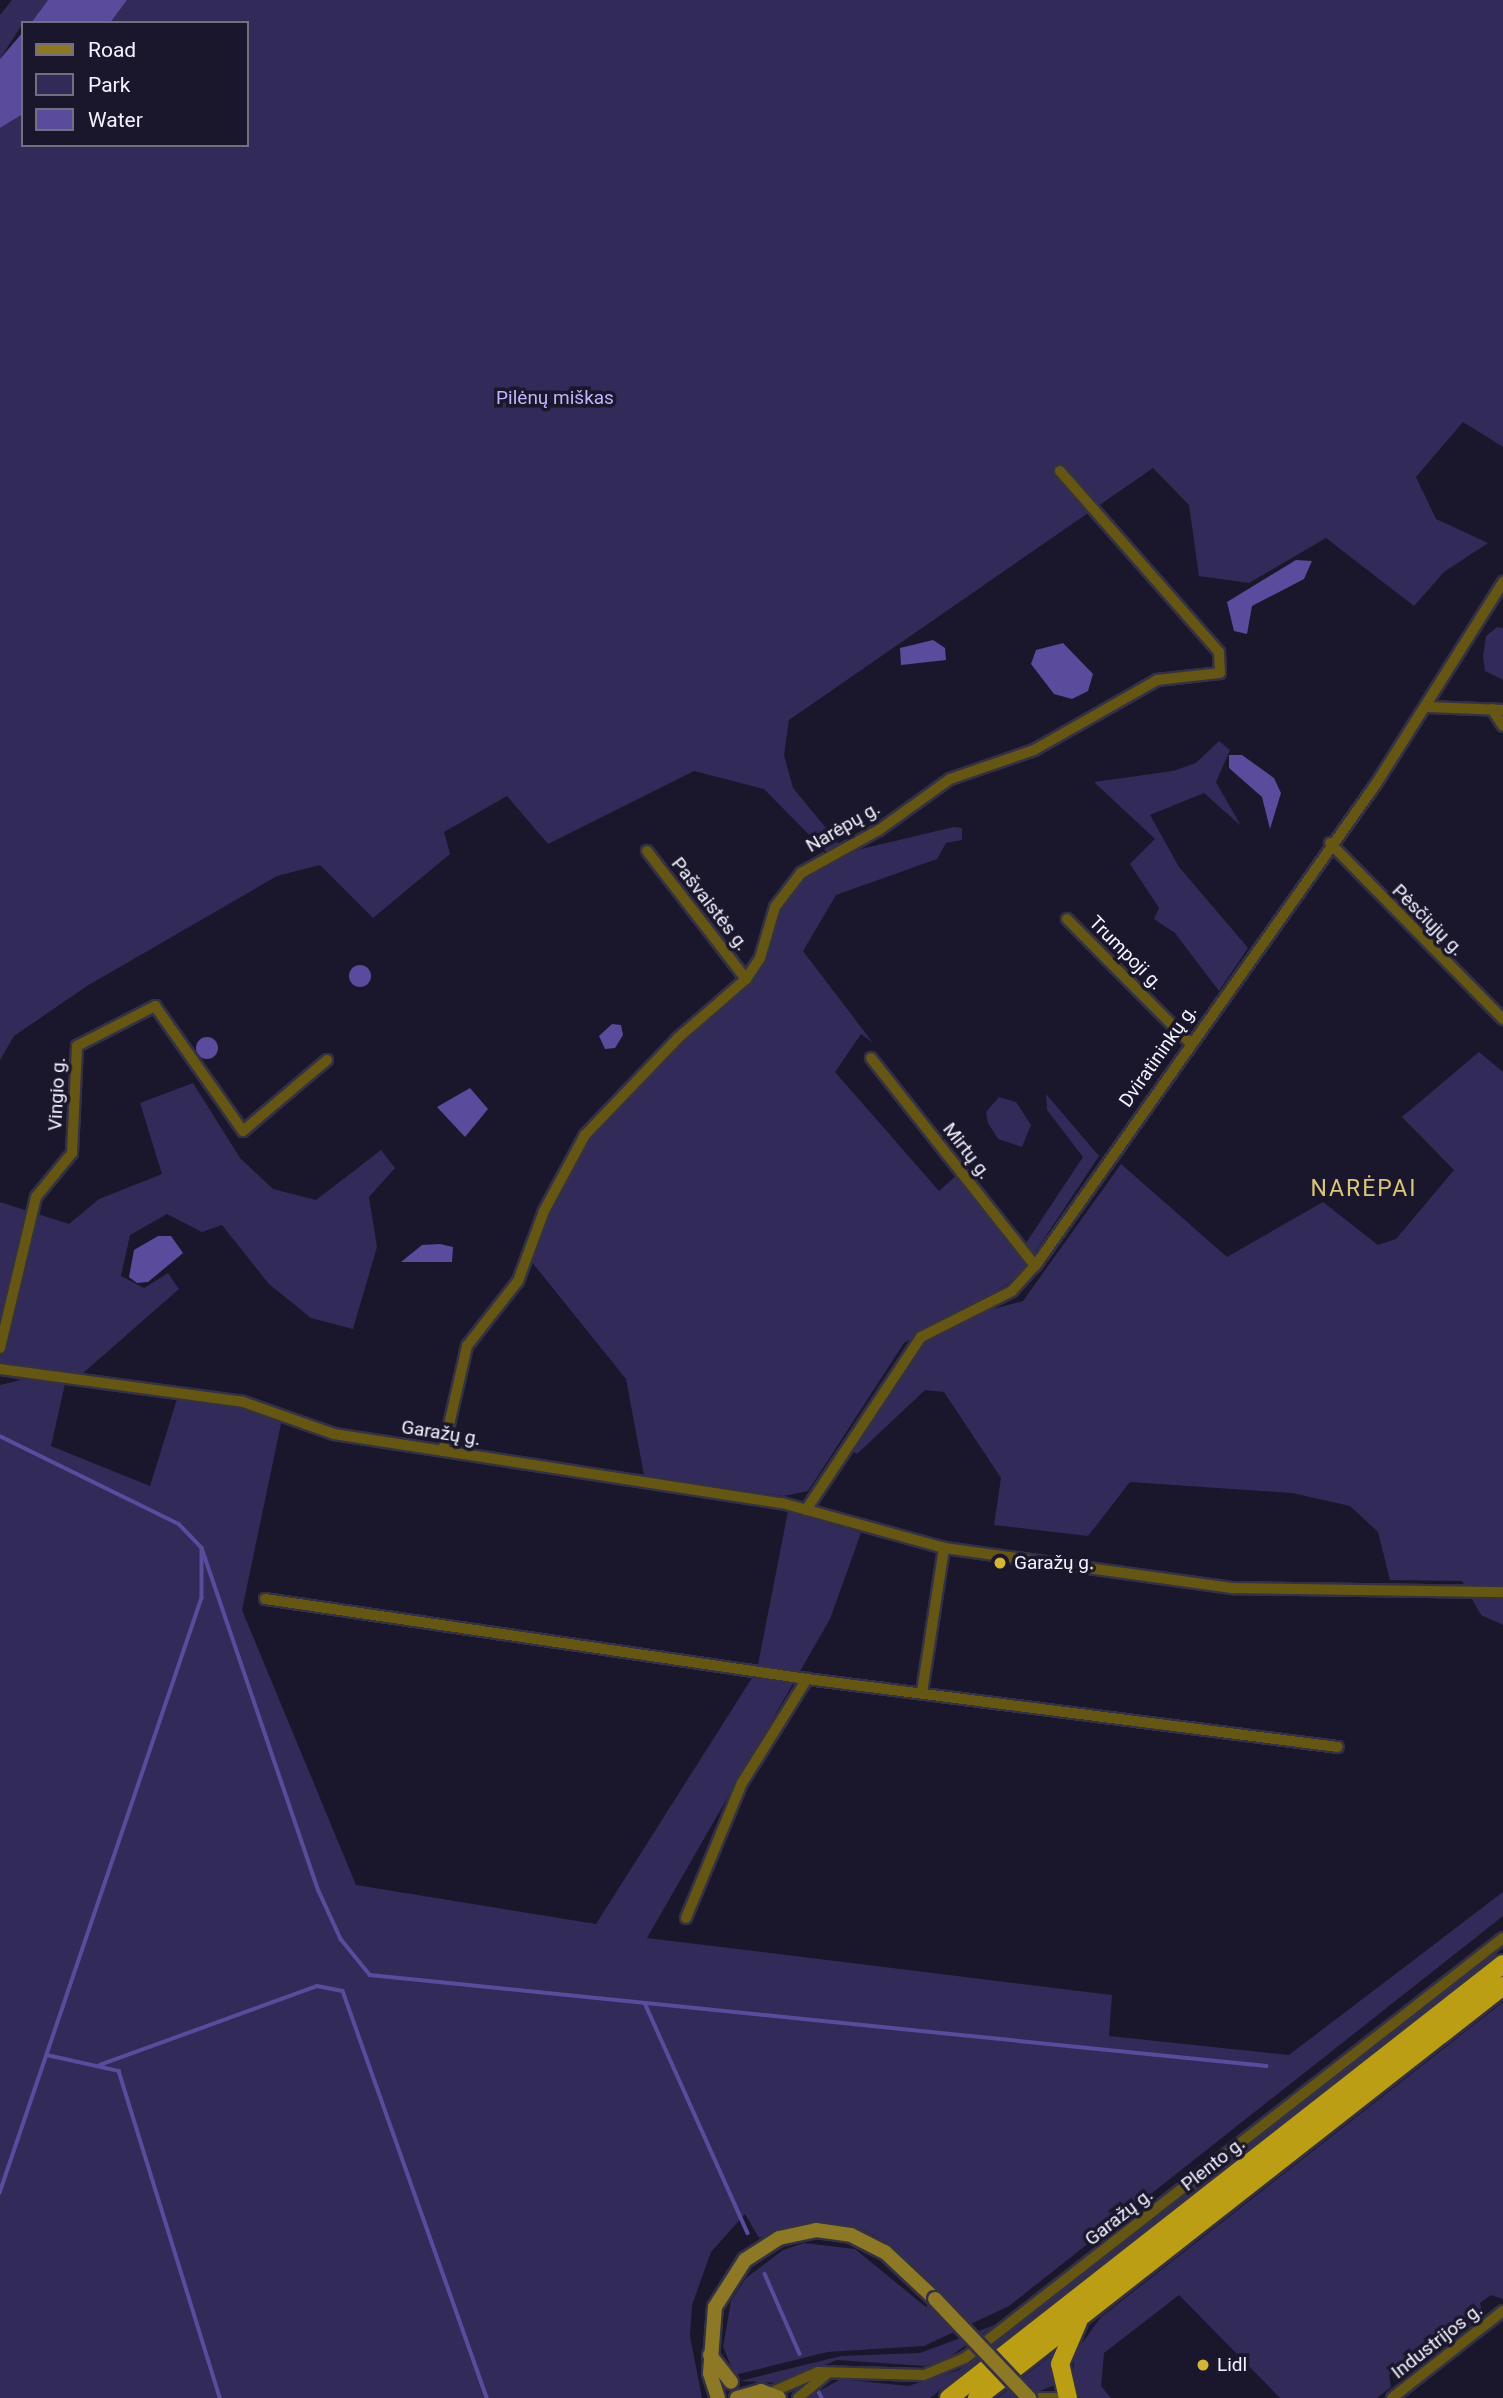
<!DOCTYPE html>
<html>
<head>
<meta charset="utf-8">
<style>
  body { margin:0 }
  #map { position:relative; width:1503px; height:2398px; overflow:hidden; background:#1a172c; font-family:Roboto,sans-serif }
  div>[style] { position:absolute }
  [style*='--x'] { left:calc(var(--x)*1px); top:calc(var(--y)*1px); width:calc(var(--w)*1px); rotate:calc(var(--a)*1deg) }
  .green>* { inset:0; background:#322a58 }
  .water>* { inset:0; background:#5a4b9d }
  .round { border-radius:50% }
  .stream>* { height:3.5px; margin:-1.75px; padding:0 1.75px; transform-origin:1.75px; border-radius:1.75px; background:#5a4b9d }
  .roads { filter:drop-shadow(2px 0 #343145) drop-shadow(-2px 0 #343145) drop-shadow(0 2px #343145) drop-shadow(0 -2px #343145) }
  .minor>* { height:10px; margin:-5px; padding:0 5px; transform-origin:5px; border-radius:5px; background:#665613 }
  .secondary>* { height:14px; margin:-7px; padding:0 7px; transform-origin:7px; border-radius:7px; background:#8d7826 }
  .trunk>* { height:18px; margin:-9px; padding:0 9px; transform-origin:9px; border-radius:9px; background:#bc9e14 }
  .bridges { filter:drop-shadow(2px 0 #343145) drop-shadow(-2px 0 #343145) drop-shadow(0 2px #343145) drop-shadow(0 -2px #343145) }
  .secondary-bridge>* { height:14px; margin:-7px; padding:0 7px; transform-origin:7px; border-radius:7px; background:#8d7826 }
  .dots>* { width:19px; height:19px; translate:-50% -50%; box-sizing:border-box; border:4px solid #1a172c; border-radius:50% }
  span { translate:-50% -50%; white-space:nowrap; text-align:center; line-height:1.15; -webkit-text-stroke:7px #1a172c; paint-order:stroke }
  .park-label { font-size:19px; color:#beb7fb }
  .street-label { font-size:19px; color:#f3f3ff }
  .poi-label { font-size:19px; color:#f3f3ff }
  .left { translate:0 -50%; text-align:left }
  .quarter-label { font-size:23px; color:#dac578; letter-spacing:2px }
  .legend { position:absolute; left:21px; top:21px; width:228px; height:126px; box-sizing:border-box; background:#1a172c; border:2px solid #716f80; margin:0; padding:9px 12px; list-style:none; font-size:21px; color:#f3f3ff }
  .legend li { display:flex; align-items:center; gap:14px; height:35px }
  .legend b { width:35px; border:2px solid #716f80 }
</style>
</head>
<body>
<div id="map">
  <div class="green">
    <i style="clip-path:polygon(12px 0,48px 0,31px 23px,23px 23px,0 59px,0 15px)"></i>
    <i style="clip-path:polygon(127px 0,1503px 0,1503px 447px,1463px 422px,1416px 477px,1436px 519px,1488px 543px,1444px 572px,1414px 606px,1326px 538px,1249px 583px,1199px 576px,1189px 505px,1153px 468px,789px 720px,784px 755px,793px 788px,840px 845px,826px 852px,764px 789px,694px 771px,548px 844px,507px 796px,444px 832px,450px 854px,373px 918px,320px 865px,277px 876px,87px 986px,14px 1036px,0 1060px,0 128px,23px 114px,23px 145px,247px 145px,247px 23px,110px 23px)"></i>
    <i style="clip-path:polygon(1497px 627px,1503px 628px,1503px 680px,1485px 671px,1483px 656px,1486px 636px)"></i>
    <i style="clip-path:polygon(1219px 741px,1230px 750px,1216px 782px,1241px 826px,1204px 793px,1150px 815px,1179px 867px,1248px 948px,1219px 991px,1175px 933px,1154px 919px,1159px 908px,1130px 864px,1155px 839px,1094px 782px,1173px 771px,1196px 763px)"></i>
    <i style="clip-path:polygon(954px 827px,962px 828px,962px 840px,946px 843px,937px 859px,836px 895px,803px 951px,873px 1043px,861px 1034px,835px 1072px,939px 1191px,966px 1167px,1026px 1243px,1083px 1157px,1047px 1110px,1046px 1094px,1099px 1156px,1018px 1278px,904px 1343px,808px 1491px,783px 1496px,644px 1475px,626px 1379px,531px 1261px,548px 1211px,599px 1125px,760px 969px,784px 904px,802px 880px,826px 861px,865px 848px)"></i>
    <i style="clip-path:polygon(1479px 1052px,1503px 1072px,1503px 1625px,1481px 1615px,1462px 1581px,1390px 1580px,1378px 1532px,1350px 1506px,1292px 1493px,1130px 1482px,1088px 1536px,994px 1525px,1001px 1478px,944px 1392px,925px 1390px,857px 1454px,848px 1449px,918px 1346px,979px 1313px,1023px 1301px,1121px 1164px,1227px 1257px,1323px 1202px,1378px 1245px,1396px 1239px,1454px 1170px,1402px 1117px)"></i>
    <i style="clip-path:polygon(193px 1083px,240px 1158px,273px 1189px,316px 1200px,381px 1150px,395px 1168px,369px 1197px,377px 1247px,353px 1329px,311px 1318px,269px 1284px,222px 1225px,202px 1232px,167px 1214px,130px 1235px,121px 1276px,144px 1288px,168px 1273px,179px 1289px,82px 1374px,67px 1375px,51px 1446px,150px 1486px,177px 1399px,250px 1408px,282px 1419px,242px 1610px,356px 1885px,596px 1924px,757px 1670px,788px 1511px,861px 1533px,830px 1619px,647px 1938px,1112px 1995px,1109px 2036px,1289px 2055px,1503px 1892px,1503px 1916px,1009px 2306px,924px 2346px,827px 2352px,735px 2375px,723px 2347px,731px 2301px,746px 2278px,783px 2250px,804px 2243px,855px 2249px,926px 2307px,942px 2292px,888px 2243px,865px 2231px,819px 2221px,759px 2238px,745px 2214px,711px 2252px,692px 2305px,690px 2336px,702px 2398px,0 2398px,0 1385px,21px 1380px,0 1376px,0 1202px,69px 1224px,99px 1199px,162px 1174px,140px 1103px)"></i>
    <i style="clip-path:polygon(999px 1097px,1016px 1102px,1031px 1125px,1022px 1147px,998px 1139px,988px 1123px,986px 1112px)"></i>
    <i style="clip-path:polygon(1503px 1943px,1495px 1957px,930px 2398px,806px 2398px,841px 2379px,908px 2386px,959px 2370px)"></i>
    <i style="clip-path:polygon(1503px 2002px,1503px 2299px,1491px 2295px,1480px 2303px,1483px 2316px,1410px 2372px,1400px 2366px,1389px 2375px,1391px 2387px,1377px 2398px,1280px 2398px,1179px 2295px,1104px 2353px,1101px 2386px,1111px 2398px,1080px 2398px,1073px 2385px,1074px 2354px,1101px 2317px)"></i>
    <i style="clip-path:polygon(995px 2325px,945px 2360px,925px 2366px,837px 2360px,780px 2383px,740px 2381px,841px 2356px,920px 2353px)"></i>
    <i style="clip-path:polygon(1058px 2350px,1055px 2385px,1022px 2398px,997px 2398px)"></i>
  </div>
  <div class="water">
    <i style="clip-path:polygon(48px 0,127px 0,110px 23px,31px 23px)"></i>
    <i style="clip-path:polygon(23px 32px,23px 114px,0 128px,0 59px)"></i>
    <i style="clip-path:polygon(1296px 560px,1312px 561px,1304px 579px,1252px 606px,1247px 634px,1234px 631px,1227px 602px)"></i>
    <i style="clip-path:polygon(933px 640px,945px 648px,946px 660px,901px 665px,900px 648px)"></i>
    <i style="clip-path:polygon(1063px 643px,1093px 674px,1088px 691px,1072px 699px,1054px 694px,1031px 664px,1036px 650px)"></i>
    <i style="clip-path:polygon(1229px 755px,1242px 755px,1274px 778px,1281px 793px,1270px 829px,1262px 797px,1229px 768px)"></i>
    <i class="round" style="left:349px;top:965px;width:22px;height:22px"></i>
    <i style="clip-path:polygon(612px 1024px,621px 1025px,623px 1035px,615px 1048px,605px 1049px,599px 1036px)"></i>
    <i class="round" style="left:196px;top:1037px;width:22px;height:22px"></i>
    <i style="clip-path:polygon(470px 1088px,488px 1109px,465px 1137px,437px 1107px)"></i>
    <i style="clip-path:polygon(158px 1236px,171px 1236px,183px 1253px,148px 1282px,137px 1283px,129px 1277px,134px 1250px)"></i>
    <i style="clip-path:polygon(440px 1244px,453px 1247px,452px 1262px,401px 1262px,422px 1245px)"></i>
  </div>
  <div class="stream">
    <i style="--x:0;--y:1436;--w:199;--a:26.2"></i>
    <i style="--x:179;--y:1524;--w:33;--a:46"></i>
    <i style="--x:202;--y:1548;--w:50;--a:90"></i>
    <i style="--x:202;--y:1598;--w:628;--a:108.75"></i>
    <i style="--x:202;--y:1548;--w:362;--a:71.2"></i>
    <i style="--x:319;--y:1891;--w:53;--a:65.4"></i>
    <i style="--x:341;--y:1939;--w:46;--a:51.1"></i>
    <i style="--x:370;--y:1975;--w:901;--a:5.8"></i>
    <i style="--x:645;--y:2003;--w:252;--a:65.9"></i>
    <i style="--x:47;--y:2055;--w:74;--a:12.5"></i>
    <i style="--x:119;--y:2071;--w:342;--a:72.8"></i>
    <i style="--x:100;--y:2065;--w:231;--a:-20"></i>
    <i style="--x:317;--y:1986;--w:26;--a:11"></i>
    <i style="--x:343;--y:1991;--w:432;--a:70.5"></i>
    <i style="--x:765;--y:2274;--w:87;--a:66.4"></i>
    <i style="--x:819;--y:2392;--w:7;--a:63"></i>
  </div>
  <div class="roads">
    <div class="minor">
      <i style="--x:1428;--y:707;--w:75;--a:2.3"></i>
      <i style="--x:1492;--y:709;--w:20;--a:57"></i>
      <i style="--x:1330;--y:843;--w:247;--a:45.5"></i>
      <i style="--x:647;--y:851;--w:162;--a:52.3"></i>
      <i style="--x:1067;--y:919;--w:173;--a:45.2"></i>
      <i style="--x:871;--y:1058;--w:265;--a:51.7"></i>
      <i style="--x:0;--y:1348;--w:155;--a:-76.6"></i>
      <i style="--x:36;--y:1197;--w:57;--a:-50.7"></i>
      <i style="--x:72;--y:1153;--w:107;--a:-87.3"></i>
      <i style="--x:77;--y:1046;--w:88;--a:-27.1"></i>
      <i style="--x:155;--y:1006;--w:153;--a:54.9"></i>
      <i style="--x:243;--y:1131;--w:110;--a:-40.2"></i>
      <i style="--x:0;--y:1369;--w:245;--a:7.7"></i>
      <i style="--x:243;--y:1402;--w:96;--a:19.4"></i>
      <i style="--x:334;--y:1434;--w:453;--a:8.8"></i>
      <i style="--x:782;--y:1503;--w:168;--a:15.5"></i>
      <i style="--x:944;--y:1548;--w:293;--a:7.9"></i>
      <i style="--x:1234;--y:1588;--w:269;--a:0.9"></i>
      <i style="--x:443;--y:1451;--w:108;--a:-77.1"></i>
      <i style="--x:467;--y:1346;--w:83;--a:-51.9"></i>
      <i style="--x:518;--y:1281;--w:75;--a:-69.6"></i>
      <i style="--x:544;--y:1211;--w:86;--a:-61.7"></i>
      <i style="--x:585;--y:1135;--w:134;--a:-46.2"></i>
      <i style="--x:678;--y:1038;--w:90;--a:-40.9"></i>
      <i style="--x:746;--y:979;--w:25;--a:-56"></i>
      <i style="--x:760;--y:958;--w:53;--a:-73.6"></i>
      <i style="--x:775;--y:907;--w:43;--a:-52.6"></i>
      <i style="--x:801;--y:873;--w:89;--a:-28.9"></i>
      <i style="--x:879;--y:830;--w:87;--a:-35.7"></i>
      <i style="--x:950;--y:779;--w:89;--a:-19"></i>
      <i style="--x:1034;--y:750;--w:142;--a:-29.6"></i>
      <i style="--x:1157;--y:680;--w:63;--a:-6.3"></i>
      <i style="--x:1220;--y:673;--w:21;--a:-93"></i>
      <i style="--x:1219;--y:652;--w:241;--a:-131.3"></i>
      <i style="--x:806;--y:1510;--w:208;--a:-56.4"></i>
      <i style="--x:921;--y:1337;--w:102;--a:-26.8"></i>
      <i style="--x:1012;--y:1291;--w:39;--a:-48"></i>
      <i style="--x:1038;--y:1262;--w:585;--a:-54.74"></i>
      <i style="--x:1376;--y:784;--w:239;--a:-57.8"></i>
      <i style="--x:265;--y:1599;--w:548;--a:8.4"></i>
      <i style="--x:807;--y:1679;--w:535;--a:7.3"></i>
      <i style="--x:922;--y:1692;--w:146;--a:-81.3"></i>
      <i style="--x:686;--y:1918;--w:146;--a:-67.5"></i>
      <i style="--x:742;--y:1783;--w:123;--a:-58"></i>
      <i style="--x:770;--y:2393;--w:52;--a:-23.6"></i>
      <i style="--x:818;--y:2372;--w:106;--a:1.6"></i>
      <i style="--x:924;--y:2375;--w:44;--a:-22.5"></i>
      <i style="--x:965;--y:2358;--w:683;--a:-37.98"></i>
      <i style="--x:798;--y:2398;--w:39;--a:-40"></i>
      <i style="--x:1034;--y:2398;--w:28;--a:0"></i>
      <i style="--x:1392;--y:2398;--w:141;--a:-38.1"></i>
    </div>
    <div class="secondary">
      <i style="--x:710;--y:2355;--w:34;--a:52"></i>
      <i style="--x:718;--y:2398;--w:26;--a:-108"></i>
      <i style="--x:710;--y:2373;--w:66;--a:-85.7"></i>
      <i style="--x:715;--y:2307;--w:56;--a:-57.4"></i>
      <i style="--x:745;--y:2260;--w:40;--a:-32.9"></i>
      <i style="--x:779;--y:2238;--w:38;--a:-12"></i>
      <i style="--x:816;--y:2230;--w:35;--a:8"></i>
      <i style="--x:851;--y:2235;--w:38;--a:27"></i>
      <i style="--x:885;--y:2252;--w:69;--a:43.2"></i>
      <i style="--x:737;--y:2398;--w:25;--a:-16"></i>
      <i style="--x:761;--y:2391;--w:19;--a:21"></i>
    </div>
    <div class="trunk">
      <i style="--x:949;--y:2398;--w:704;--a:-38.07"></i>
      <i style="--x:977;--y:2398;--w:668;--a:-38.07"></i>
      <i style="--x:1068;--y:2398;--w:35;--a:-103"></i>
      <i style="--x:1060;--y:2364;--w:46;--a:-66.8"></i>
    </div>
  </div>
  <div class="bridges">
    <div class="secondary-bridge">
      <i style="--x:935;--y:2299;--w:137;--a:46.5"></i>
    </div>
  </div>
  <div class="dots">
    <i style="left:1000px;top:1563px;background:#d5b535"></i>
    <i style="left:1203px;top:2365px;background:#d5b535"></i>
  </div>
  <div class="park-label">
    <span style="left:555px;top:398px">Pilėnų miškas</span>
  </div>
  <div class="street-label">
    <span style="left:843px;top:827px;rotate:-30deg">Narėpų g.</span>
    <span style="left:710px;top:904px;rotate:52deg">Pašvaistės g.</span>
    <span style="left:1428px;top:920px;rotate:45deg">Pėsčiųjų g.</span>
    <span style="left:1126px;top:953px;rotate:45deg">Trumpoji g.</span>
    <span style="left:1158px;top:1056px;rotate:-55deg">Dviratininkų g.</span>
    <span style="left:57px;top:1094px;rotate:-87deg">Vingio g.</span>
    <span style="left:967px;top:1151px;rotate:52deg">Mirtų g.</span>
    <span style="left:441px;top:1433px;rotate:9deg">Garažų g.</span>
    <span style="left:1213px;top:2164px;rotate:-38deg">Plento g.</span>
    <span style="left:1119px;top:2217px;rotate:-38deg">Garažų g.</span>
    <span style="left:1437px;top:2341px;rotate:-38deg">Industrijos g.</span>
  </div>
  <div class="poi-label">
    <span class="left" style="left:1014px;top:1563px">Garažų g.</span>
    <span class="left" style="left:1217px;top:2365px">Lidl</span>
  </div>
  <div class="quarter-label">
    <span style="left:1364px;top:1189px">NARĖPAI</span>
  </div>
  <ul class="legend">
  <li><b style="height:9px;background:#8d7826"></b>Road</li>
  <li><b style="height:19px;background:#322a58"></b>Park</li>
  <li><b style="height:19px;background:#5a4b9d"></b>Water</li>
  </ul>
</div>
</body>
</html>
